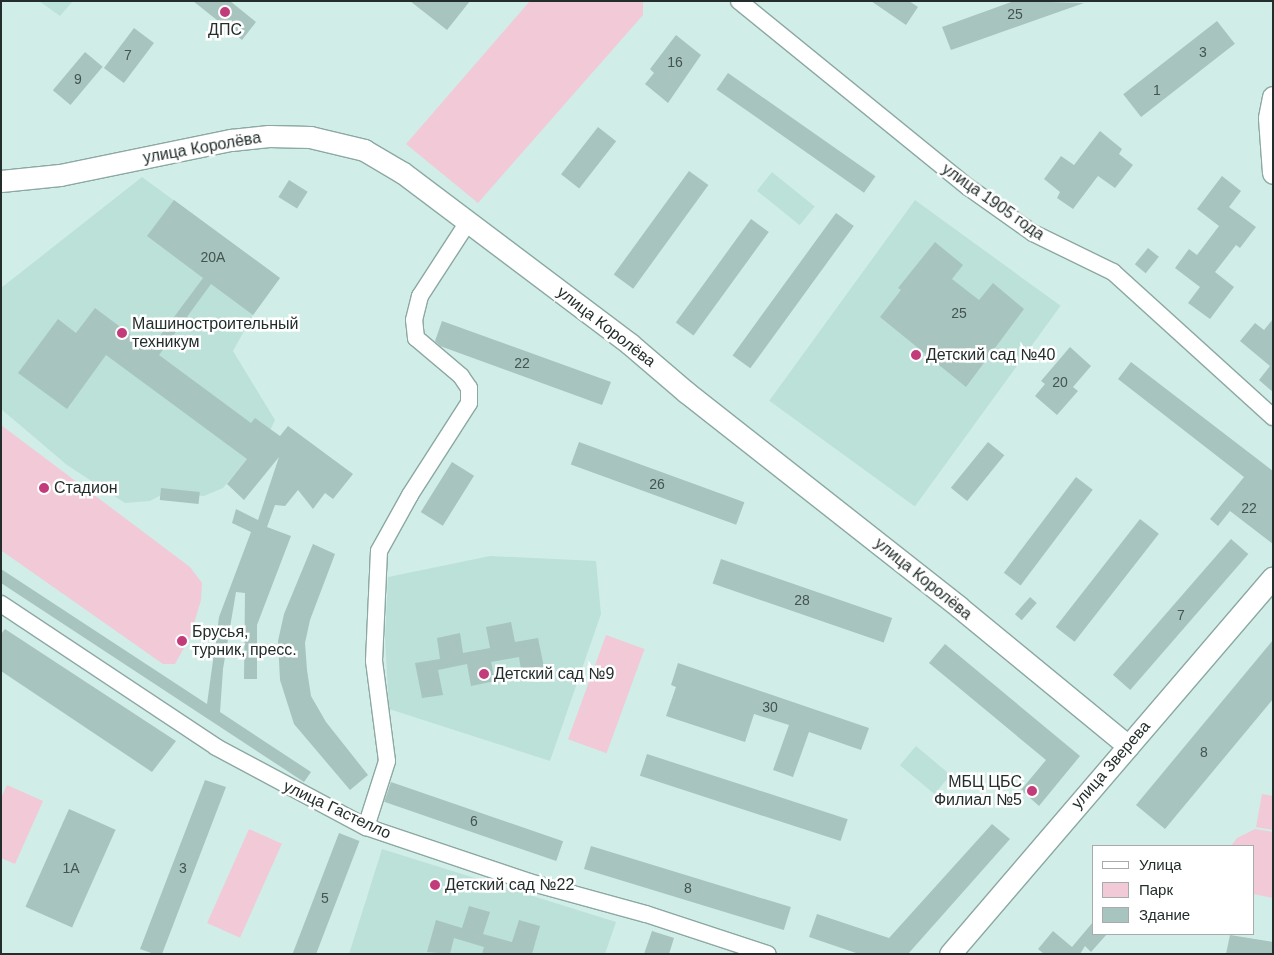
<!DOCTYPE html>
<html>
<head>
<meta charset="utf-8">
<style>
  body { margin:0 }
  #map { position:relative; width:1274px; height:955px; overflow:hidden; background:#d0eee7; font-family:Helvetica,sans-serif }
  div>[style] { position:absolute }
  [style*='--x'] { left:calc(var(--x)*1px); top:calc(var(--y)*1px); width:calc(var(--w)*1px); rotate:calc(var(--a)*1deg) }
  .built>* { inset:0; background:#bbe1d9; transform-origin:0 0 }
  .green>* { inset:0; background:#f1c9d7; transform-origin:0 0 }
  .building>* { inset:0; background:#a7c4be; transform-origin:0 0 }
  .roads { filter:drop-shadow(1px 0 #8ca8a2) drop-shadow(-1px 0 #8ca8a2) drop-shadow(0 1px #8ca8a2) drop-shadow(0 -1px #8ca8a2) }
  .minor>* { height:16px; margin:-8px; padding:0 8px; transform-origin:8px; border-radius:8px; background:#fff }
  .major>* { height:21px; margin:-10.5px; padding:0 10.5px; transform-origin:10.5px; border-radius:10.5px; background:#fff }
  .dots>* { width:14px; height:14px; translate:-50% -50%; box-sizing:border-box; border:2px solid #fff; border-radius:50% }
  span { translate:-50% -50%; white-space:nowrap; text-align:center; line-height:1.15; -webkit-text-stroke:5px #fff; paint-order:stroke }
  .number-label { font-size:14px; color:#445450 }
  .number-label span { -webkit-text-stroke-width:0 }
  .poi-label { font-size:16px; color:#232e2c }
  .left { translate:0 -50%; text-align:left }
  .right { translate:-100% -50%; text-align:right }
  .street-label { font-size:16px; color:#232e2c }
  .frame { position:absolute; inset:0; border:2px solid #232e2c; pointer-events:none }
  .legend { position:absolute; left:1092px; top:845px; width:162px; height:90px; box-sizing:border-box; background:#fff; border:1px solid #a7abab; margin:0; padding:6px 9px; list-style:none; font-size:15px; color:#232e2c }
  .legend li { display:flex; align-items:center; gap:10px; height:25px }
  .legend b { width:25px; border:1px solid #a7abab }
</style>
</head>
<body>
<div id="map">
  <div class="built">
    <i style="clip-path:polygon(39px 1px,73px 1px,60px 16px)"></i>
    <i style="left:772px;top:172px;width:55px;height:24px;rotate:39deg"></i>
    <i style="clip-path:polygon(142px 177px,280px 278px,253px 315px,233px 351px,275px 420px,269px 433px,223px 488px,204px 496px,165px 493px,150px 501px,125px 503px,67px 465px,1px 409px,1px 288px)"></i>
    <i style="left:915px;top:200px;width:180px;height:248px;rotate:36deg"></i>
    <i style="clip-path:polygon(490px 556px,596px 561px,601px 614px,550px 761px,389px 709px,385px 639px,388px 577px)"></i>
    <i style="left:916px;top:746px;width:45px;height:25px;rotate:40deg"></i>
    <i style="clip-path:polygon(382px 849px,616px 922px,605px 954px,349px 954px)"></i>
  </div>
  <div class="green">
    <i style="clip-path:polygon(530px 1px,643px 1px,643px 15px,478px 203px,406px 144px)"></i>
    <i style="clip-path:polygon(1px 425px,190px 567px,202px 583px,201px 600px,190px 637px,175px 664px,163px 664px,2px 551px)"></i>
    <i style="left:606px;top:635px;width:41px;height:111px;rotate:20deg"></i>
    <i style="clip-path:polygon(7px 785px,43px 801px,15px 864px,1px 858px,1px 798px)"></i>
    <i style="clip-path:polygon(1262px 794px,1273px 796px,1273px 830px,1256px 827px)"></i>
    <i style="left:249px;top:829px;width:36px;height:103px;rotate:24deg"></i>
    <i style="clip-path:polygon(1255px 829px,1273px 832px,1273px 898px,1253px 894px,1253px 846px,1231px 846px,1237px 838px)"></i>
  </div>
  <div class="building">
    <i style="clip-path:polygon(193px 1px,230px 1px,256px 22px,242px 40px)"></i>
    <i style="clip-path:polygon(410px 1px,470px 1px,447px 30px)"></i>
    <i style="clip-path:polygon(871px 1px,909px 1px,918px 7px,906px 25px)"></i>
    <i style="clip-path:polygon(1014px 1px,1084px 3px,951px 50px,942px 27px)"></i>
    <i style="left:1217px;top:21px;width:29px;height:119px;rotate:52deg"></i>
    <i style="left:134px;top:28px;width:25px;height:50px;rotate:37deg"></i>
    <i style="clip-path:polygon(676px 35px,701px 55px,668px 103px,645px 84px,654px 73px,650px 69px)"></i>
    <i style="left:85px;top:52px;width:23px;height:50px;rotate:40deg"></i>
    <i style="left:728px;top:73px;width:180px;height:20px;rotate:35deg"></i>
    <i style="left:598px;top:127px;width:23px;height:60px;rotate:38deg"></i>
    <i style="clip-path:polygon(1100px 131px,1122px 149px,1119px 154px,1133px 165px,1115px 188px,1098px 176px,1073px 209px,1057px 198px,1060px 192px,1044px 179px,1061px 156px,1074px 165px)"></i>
    <i style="left:689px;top:171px;width:24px;height:128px;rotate:36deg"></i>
    <i style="clip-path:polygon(1222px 176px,1241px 191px,1229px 207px,1256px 227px,1240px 248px,1236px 245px,1215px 272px,1234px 287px,1210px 319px,1188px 303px,1200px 287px,1175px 268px,1189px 249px,1197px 255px,1219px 226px,1197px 209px)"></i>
    <i style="left:289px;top:180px;width:22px;height:20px;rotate:32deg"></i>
    <i style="clip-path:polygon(174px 200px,280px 278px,253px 315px,211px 284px,159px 355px,251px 423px,255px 418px,280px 436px,288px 426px,353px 474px,333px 499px,325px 493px,313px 509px,298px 490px,285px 506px,275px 505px,267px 527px,291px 536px,257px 625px,257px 679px,244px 679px,245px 593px,236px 592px,223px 669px,220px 712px,311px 772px,304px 782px,1px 583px,1px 569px,207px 704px,219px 617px,251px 532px,232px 523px,236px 509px,258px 520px,279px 457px,244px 500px,227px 484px,247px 459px,106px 355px,67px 409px,18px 373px,58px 319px,76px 333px,95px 308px,139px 341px,143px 336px,154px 344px,203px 278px,147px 236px)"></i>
    <i style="left:836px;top:213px;width:22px;height:176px;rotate:36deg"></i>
    <i style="left:751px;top:219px;width:22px;height:128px;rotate:36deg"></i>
    <i style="clip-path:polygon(935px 242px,963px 265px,952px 279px,979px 300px,993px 283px,1024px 309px,966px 387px,880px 317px,901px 290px,898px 288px)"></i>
    <i style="left:1148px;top:248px;width:14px;height:21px;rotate:39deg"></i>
    <i style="clip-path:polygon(1273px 319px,1273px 392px,1259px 380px,1270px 366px,1240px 341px,1255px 323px,1264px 330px)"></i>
    <i style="clip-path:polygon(442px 321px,611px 382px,602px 405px,440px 346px,435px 341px)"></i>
    <i style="clip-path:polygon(1070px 347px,1091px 366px,1073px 387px,1078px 391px,1057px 415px,1035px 396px,1045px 384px,1041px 381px)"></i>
    <i style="clip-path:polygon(1131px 362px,1273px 471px,1273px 544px,1230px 511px,1218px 526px,1210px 519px,1244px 477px,1118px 379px)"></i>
    <i style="left:579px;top:442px;width:176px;height:24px;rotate:20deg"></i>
    <i style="left:988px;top:442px;width:21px;height:59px;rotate:39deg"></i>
    <i style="left:452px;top:462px;width:26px;height:59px;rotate:32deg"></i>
    <i style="left:1076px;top:477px;width:21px;height:120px;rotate:37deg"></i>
    <i style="left:161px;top:488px;width:39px;height:12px;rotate:6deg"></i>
    <i style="left:1140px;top:519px;width:24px;height:137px;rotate:38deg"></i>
    <i style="left:1231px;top:539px;width:23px;height:180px;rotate:41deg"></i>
    <i style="clip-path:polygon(313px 544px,335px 554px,310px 620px,305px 643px,307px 670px,311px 696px,326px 722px,368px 775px,350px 790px,294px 724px,280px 680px,278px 641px,284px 614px)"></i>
    <i style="left:721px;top:559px;width:181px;height:26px;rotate:19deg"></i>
    <i style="left:1030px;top:597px;width:9px;height:23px;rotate:41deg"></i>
    <i style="clip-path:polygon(511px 622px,515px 642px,538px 638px,545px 672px,522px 676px,519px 657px,491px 662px,495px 681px,471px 686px,467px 664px,438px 670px,443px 695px,422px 698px,415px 663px,440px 659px,437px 638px,460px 633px,463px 653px,490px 648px,486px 627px)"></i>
    <i style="clip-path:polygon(5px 629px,176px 741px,152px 772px,1px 671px,1px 634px)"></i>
    <i style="clip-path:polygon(1273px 640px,1273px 699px,1165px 829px,1136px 805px)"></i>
    <i style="clip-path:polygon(945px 644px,1080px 756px,1039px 806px,1021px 790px,1046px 760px,929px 663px)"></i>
    <i style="clip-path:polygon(678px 663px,869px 728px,861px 750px,809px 732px,793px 777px,773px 770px,789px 725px,754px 714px,745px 742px,666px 716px,676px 687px,671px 685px)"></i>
    <i style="left:647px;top:754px;width:211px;height:23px;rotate:18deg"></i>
    <i style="clip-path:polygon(205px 780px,226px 787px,162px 954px,154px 954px,140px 949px)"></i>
    <i style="left:391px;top:782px;width:182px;height:21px;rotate:19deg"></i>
    <i style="left:69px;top:809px;width:51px;height:107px;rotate:24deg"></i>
    <i style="clip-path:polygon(992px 824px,1010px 839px,908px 954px,859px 954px,809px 937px,817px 914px,889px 938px)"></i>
    <i style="left:339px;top:833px;width:22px;height:130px;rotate:21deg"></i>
    <i style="left:591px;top:846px;width:209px;height:24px;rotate:17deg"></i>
    <i style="clip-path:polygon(469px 906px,490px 912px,483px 934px,512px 942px,519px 920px,540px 926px,532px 954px,482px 954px,484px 947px,454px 938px,450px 954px,427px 952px,436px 920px,462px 928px)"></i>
    <i style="clip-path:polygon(1093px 922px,1093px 934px,1107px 934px,1091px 952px,1085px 946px,1080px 954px,1044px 954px,1038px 949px,1053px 931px,1072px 947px)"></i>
    <i style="clip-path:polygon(652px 931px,674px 938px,669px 954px,644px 954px)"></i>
    <i style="clip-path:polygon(1230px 935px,1273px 942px,1273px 954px,1226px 954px)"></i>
  </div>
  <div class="roads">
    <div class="minor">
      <i style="--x:739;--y:1;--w:295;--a:39.1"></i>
      <i style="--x:968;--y:187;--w:80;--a:35.3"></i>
      <i style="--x:1033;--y:233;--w:89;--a:26"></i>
      <i style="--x:1113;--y:272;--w:216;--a:42.2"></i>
      <i style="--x:1;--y:604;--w:258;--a:33.6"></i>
      <i style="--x:216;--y:747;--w:170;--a:28.1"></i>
      <i style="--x:366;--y:827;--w:172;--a:18.6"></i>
      <i style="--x:529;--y:882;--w:121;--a:15.3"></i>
      <i style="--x:646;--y:914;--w:128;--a:18.2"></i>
      <i style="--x:366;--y:827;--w:69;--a:-72.3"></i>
      <i style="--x:387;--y:761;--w:101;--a:-97.4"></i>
      <i style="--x:374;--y:661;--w:110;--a:-87.4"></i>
      <i style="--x:379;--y:551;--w:64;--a:-61"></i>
      <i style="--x:410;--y:495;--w:109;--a:-57.3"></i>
      <i style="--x:469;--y:403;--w:15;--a:-90"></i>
      <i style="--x:469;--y:388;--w:14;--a:-124"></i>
      <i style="--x:461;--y:376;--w:59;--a:-139.8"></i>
      <i style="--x:416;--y:338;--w:18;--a:-96"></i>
      <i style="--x:414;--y:320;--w:25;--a:-76"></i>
      <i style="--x:420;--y:296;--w:88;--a:-57"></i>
    </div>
    <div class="major">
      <i style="--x:1273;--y:97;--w:21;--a:101"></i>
      <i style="--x:1269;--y:118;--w:55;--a:85.8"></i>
      <i style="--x:1;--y:181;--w:59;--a:-5.8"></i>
      <i style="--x:60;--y:175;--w:175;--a:-11.6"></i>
      <i style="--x:231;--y:140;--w:38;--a:-6"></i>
      <i style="--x:269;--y:136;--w:41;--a:1.4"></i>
      <i style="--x:310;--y:137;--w:56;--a:13.5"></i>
      <i style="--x:364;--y:150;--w:45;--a:30.5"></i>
      <i style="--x:403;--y:173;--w:284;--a:37"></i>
      <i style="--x:630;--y:344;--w:74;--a:40.6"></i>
      <i style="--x:686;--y:392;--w:347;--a:38.2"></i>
      <i style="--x:959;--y:607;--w:219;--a:39.4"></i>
      <i style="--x:950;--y:954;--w:496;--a:-49.4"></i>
    </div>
  </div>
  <div class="dots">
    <i style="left:225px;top:12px;background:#c23b7b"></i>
    <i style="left:122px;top:333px;background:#c23b7b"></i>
    <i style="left:916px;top:355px;background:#c23b7b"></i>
    <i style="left:44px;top:488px;background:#c23b7b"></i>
    <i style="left:182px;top:641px;background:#c23b7b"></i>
    <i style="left:484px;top:674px;background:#c23b7b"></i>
    <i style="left:1032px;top:791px;background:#c23b7b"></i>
    <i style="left:435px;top:885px;background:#c23b7b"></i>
  </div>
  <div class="number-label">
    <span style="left:1015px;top:14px">25</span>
    <span style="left:1203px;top:52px">3</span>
    <span style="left:128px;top:55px">7</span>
    <span style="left:675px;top:62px">16</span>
    <span style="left:78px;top:79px">9</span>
    <span style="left:1157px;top:90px">1</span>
    <span style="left:213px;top:257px">20А</span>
    <span style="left:959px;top:313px">25</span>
    <span style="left:522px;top:363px">22</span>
    <span style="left:1060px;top:382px">20</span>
    <span style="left:657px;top:484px">26</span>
    <span style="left:1249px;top:508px">22</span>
    <span style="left:802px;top:600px">28</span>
    <span style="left:1181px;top:615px">7</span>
    <span style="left:770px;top:707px">30</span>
    <span style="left:1204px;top:752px">8</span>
    <span style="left:474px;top:821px">6</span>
    <span style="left:71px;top:868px">1А</span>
    <span style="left:183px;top:868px">3</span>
    <span style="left:688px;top:888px">8</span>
    <span style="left:325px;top:898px">5</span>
  </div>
  <div class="poi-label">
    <span style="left:225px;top:30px">ДПС</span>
    <span class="left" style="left:132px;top:333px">Машиностроительный<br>техникум</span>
    <span class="left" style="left:926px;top:355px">Детский сад №40</span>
    <span class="left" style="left:54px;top:488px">Стадион</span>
    <span class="left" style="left:192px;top:641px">Брусья,<br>турник, пресс.</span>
    <span class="left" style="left:494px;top:674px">Детский сад №9</span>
    <span class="right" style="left:1022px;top:791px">МБЦ ЦБС<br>Филиал №5</span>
    <span class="left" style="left:445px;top:885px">Детский сад №22</span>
  </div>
  <div class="street-label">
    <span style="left:202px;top:148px;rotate:-10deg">улица Королёва</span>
    <span style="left:993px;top:202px;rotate:35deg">улица 1905 года</span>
    <span style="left:606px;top:327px;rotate:38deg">улица Королёва</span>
    <span style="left:923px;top:579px;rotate:39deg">улица Королёва</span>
    <span style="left:1111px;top:765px;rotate:-49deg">улица Зверева</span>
    <span style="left:337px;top:810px;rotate:25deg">улица Гастелло</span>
  </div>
  <div class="frame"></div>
  <ul class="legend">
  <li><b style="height:6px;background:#fff"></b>Улица</li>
  <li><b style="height:14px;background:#f1c9d7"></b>Парк</li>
  <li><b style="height:14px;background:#a7c4be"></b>Здание</li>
  </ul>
</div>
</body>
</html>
